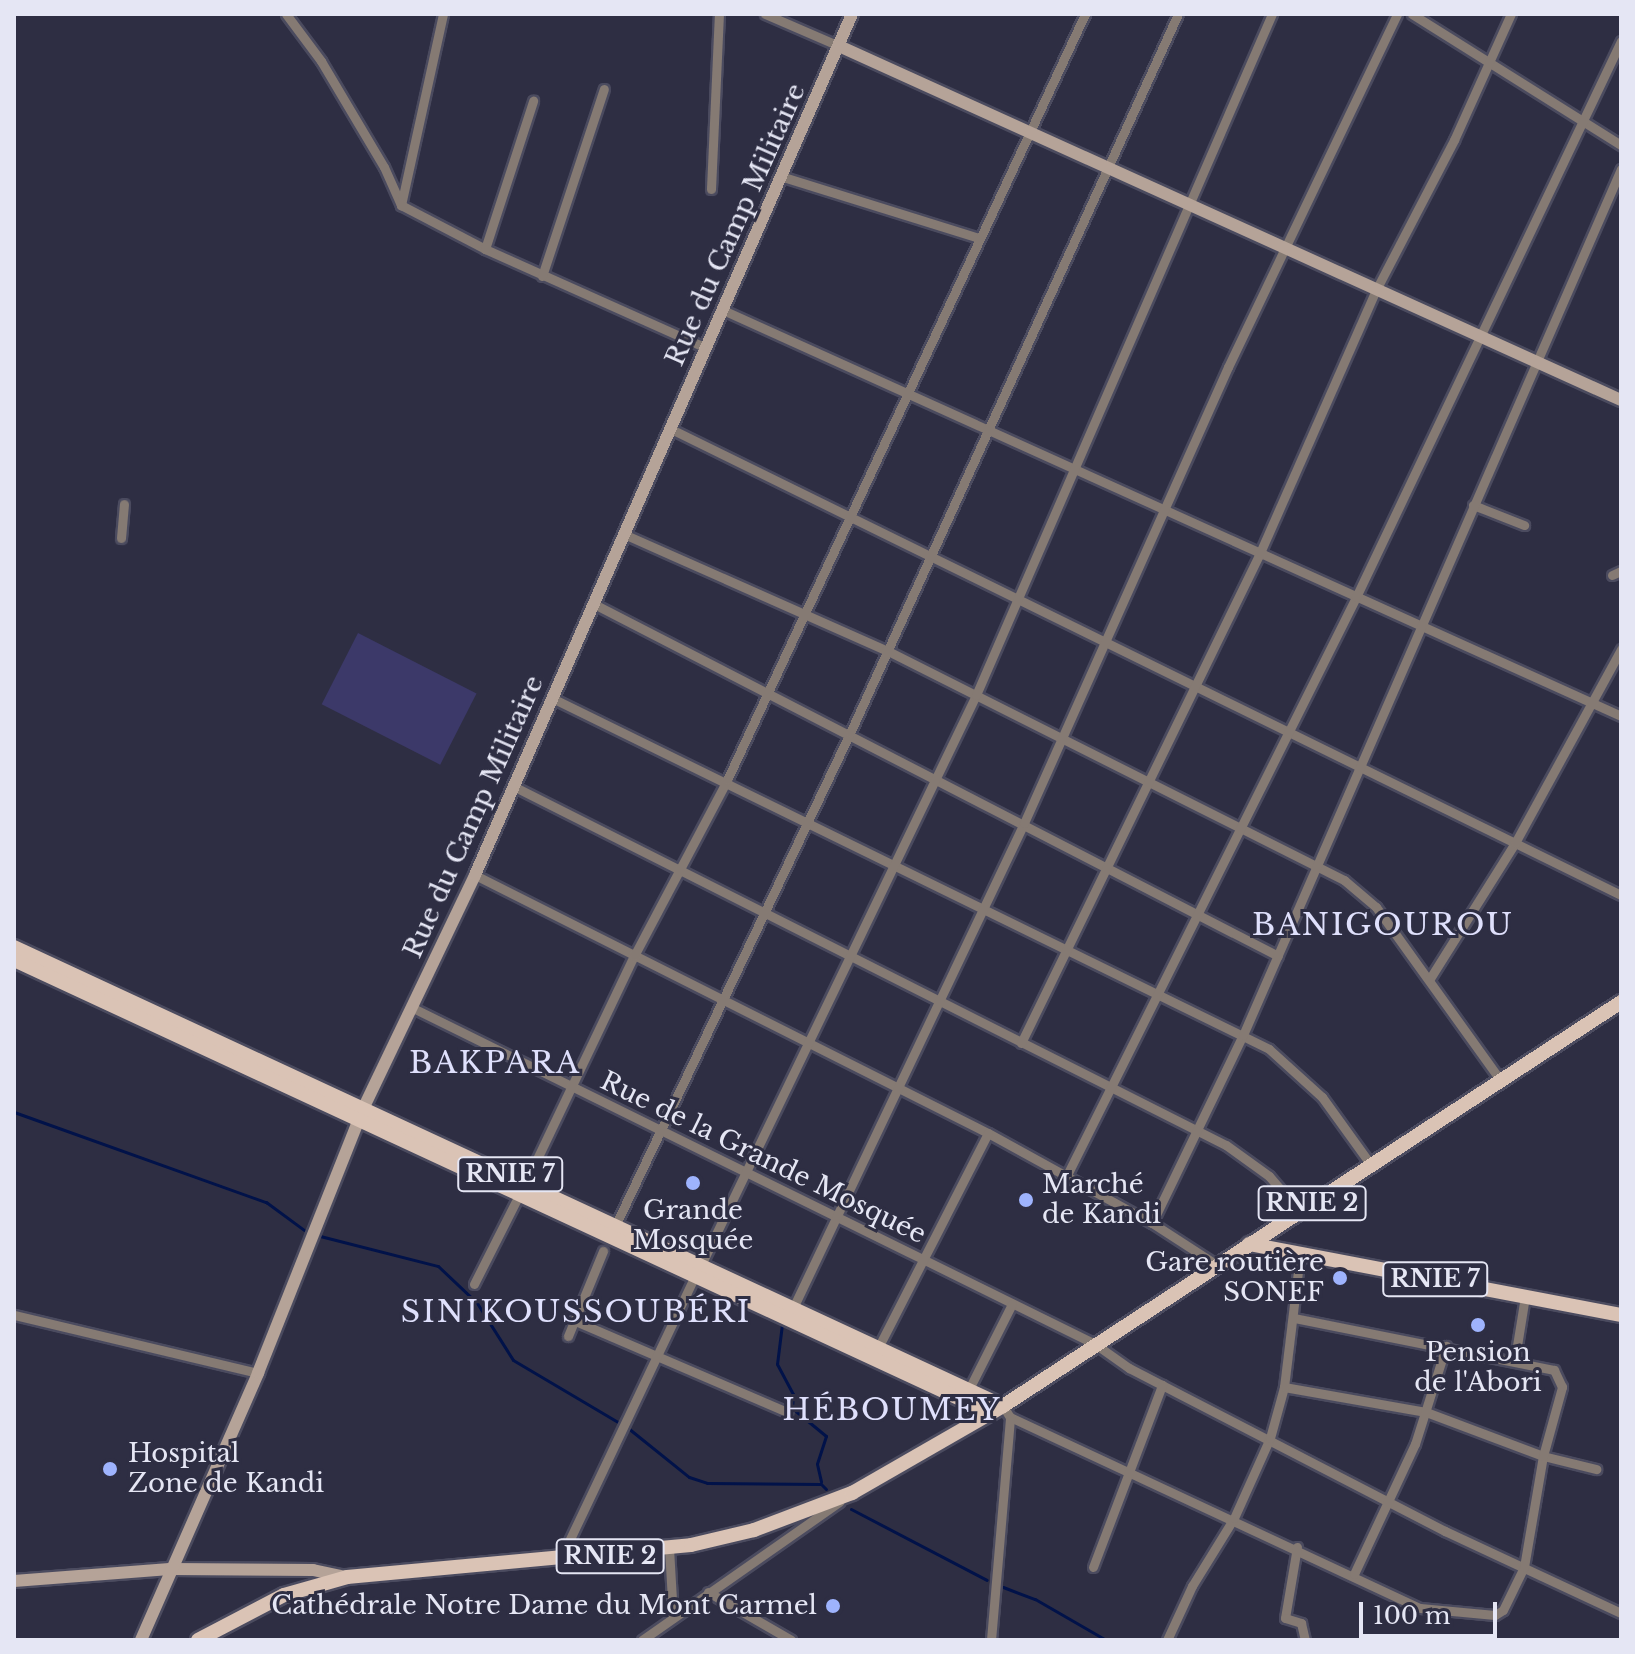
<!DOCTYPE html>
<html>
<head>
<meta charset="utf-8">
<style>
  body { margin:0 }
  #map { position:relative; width:1635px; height:1654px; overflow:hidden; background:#2e2e43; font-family:"Libre Baskerville",serif }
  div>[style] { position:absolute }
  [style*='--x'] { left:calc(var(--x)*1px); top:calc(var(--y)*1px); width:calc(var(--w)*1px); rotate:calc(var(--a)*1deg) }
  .green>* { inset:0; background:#3c3969; transform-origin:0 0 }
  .stream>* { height:3px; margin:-1.5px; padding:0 1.5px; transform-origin:1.5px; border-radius:1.5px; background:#011249 }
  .roads { filter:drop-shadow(2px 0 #4b4b5f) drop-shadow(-2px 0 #4b4b5f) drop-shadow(0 2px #4b4b5f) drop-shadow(0 -2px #4b4b5f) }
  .street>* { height:9px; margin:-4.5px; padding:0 4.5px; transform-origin:4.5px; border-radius:4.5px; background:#857a73 }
  .secondary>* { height:12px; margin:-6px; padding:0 6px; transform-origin:6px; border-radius:6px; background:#b5a398 }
  .primary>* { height:14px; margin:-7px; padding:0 7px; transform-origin:7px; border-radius:7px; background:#dac3b5 }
  .dots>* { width:22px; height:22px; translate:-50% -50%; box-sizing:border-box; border:4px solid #2e2e43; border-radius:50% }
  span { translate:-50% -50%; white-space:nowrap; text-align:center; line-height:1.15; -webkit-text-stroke:6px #2e2e43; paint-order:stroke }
  .shield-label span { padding:2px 6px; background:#2e2e43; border:2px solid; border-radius:6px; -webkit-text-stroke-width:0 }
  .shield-label { font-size:24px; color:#e5e6f4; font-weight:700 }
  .street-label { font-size:26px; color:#e5e6f4 }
  .poi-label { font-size:26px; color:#e5e6f4 }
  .left { translate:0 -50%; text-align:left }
  .right { translate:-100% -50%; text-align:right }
  .quarter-label { font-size:30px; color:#dfe0fc; letter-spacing:2px }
  .frame { position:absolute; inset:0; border:16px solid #e5e6f4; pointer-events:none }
  .scale { position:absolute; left:1359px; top:1602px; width:138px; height:36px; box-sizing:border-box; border:4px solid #e5e6f4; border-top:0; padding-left:10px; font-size:24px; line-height:28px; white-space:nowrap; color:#e5e6f4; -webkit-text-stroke:6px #2e2e43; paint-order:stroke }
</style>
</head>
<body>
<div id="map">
  <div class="green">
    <i style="left:358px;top:633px;width:133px;height:80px;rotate:27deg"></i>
  </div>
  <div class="stream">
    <i style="--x:14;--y:1112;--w:268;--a:19.7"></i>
    <i style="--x:266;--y:1202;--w:47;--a:36.4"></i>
    <i style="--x:320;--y:1236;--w:122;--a:14.3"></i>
    <i style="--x:438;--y:1266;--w:54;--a:43.5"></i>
    <i style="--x:477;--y:1303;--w:67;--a:57.7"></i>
    <i style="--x:513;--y:1360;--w:134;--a:30.6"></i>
    <i style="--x:628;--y:1428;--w:78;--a:38.8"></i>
    <i style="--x:689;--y:1477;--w:19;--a:18"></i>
    <i style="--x:707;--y:1483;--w:114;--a:0.5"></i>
    <i style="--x:821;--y:1484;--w:7;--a:45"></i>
    <i style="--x:782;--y:1324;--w:40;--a:97.1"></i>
    <i style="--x:777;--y:1364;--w:34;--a:62"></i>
    <i style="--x:793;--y:1394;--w:14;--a:94"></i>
    <i style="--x:792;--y:1408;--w:44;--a:39.5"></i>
    <i style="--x:826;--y:1436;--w:29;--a:108"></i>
    <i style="--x:817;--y:1464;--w:18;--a:77"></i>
    <i style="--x:851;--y:1509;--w:153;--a:27.6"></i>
    <i style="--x:1003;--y:1587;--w:34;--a:21"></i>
    <i style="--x:1035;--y:1599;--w:82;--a:30"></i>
  </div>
  <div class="roads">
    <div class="street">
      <i style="--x:286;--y:14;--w:59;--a:53.3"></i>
      <i style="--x:321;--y:61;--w:123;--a:59.3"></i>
      <i style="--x:384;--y:167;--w:42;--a:65.9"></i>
      <i style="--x:443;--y:14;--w:196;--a:102.4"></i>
      <i style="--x:401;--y:205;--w:95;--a:27.6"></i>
      <i style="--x:485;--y:249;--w:242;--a:24.1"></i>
      <i style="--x:765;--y:14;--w:81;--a:23.4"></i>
      <i style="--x:1412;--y:14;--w:247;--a:32.1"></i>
      <i style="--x:780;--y:176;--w:208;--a:17.3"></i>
      <i style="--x:711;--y:189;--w:175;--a:-87.4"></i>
      <i style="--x:485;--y:249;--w:156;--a:-72"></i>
      <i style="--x:542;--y:276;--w:197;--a:-71.7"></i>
      <i style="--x:723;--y:310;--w:986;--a:24.33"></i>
      <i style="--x:671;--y:429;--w:1058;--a:26.13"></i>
      <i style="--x:1473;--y:505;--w:55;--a:21.4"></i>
      <i style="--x:626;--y:535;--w:284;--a:23.9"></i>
      <i style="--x:886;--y:650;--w:513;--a:26.67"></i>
      <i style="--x:1344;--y:880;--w:42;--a:40.2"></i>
      <i style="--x:1376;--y:907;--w:214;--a:54.3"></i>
      <i style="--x:121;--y:538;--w:34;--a:-85"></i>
      <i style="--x:1612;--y:575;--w:10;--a:-24"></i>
      <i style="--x:594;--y:604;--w:769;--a:27.23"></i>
      <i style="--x:552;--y:698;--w:798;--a:26.08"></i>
      <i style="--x:1269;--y:1049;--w:72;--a:42.2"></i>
      <i style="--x:1322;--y:1097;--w:84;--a:54.2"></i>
      <i style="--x:513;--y:786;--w:798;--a:26.73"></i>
      <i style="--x:1226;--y:1145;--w:53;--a:35.8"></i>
      <i style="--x:1269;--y:1176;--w:46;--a:49.4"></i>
      <i style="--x:475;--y:875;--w:574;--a:26.7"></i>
      <i style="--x:988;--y:1133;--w:187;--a:28.8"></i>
      <i style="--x:1152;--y:1223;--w:77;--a:32.9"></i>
      <i style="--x:1429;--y:980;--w:162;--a:-57.9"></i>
      <i style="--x:1515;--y:843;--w:221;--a:-61.3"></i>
      <i style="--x:413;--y:1008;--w:760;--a:26.23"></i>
      <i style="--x:1095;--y:1344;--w:42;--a:35.2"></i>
      <i style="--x:1129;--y:1368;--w:356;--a:27.3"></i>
      <i style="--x:1445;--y:1531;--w:194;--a:25"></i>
      <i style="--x:1021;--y:1043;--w:543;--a:-64"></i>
      <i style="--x:1259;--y:555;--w:292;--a:-66.2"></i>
      <i style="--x:1377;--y:288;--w:167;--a:-62.5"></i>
      <i style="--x:1454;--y:140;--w:138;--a:-65.7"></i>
      <i style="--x:1067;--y:1175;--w:646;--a:-63.43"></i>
      <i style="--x:1356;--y:597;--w:616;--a:-64.52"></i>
      <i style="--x:526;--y:1182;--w:250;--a:-64.5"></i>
      <i style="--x:634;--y:956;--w:199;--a:-62.1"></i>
      <i style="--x:727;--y:780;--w:846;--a:-64.95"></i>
      <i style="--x:1152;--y:1223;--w:209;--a:-64.2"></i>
      <i style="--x:1243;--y:1035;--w:945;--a:-66.42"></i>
      <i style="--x:616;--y:1224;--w:544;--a:-64.52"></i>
      <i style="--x:850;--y:733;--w:790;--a:-65.48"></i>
      <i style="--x:701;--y:1265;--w:633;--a:-64.24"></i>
      <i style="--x:976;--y:695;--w:743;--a:-66.51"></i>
      <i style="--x:474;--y:1284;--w:97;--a:-63.2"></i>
      <i style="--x:793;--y:1308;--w:537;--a:-64.53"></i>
      <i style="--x:1024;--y:823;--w:500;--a:-65.9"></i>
      <i style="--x:1228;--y:367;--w:391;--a:-64.4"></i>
      <i style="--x:14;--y:1315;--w:251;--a:13.4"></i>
      <i style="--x:575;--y:1321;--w:231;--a:23.2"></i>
      <i style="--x:568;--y:1336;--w:92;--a:-67.6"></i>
      <i style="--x:879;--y:1346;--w:239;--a:-62.9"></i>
      <i style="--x:1515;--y:1358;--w:63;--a:-80.8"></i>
      <i style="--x:1284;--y:1387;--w:144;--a:10"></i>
      <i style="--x:1426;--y:1412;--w:125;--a:20.6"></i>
      <i style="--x:1543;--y:1456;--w:55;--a:13.8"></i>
      <i style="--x:969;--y:1389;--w:95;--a:-63.2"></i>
      <i style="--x:1003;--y:1406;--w:13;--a:58"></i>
      <i style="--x:1010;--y:1417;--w:452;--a:25"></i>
      <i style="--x:1420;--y:1608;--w:75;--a:5.3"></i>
      <i style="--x:1495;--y:1615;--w:9;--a:-32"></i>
      <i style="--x:1503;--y:1610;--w:48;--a:-64"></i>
      <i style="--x:1524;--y:1567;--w:113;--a:-80.3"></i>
      <i style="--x:1543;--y:1456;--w:72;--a:-74.6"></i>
      <i style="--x:1562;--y:1387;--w:19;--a:-115"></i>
      <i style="--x:1554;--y:1370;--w:265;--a:-168.7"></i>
      <i style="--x:1297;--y:1547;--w:72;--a:99.6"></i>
      <i style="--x:1285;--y:1618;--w:17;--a:17"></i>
      <i style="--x:1301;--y:1623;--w:17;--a:77"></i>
      <i style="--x:669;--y:1548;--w:70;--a:86.7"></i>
      <i style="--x:560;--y:1560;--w:312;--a:-64.6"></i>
      <i style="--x:1093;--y:1567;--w:195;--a:-69.2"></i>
      <i style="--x:1354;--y:1574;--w:144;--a:-64.9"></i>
      <i style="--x:1415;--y:1444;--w:103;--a:-72.4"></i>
      <i style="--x:708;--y:1592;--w:96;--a:30"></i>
      <i style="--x:642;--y:1640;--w:241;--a:-35"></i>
      <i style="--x:991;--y:1640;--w:224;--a:-85.1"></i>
      <i style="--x:1167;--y:1640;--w:60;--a:-65.2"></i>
      <i style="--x:1192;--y:1586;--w:80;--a:-58.3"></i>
      <i style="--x:1234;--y:1518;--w:88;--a:-65.8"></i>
      <i style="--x:1270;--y:1438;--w:53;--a:-74.6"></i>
      <i style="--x:1284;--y:1387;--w:134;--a:-83.1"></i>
    </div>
    <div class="secondary">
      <i style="--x:839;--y:46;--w:858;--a:24.36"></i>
      <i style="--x:14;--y:1581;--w:156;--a:-4.4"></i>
      <i style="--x:170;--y:1569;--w:143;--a:0.4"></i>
      <i style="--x:313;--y:1570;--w:35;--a:12"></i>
      <i style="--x:141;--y:1640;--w:292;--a:-66.3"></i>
      <i style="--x:258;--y:1373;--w:284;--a:-68.3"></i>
      <i style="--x:363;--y:1109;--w:259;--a:-64.4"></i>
      <i style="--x:475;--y:875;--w:940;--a:-66.35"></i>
    </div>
    <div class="primary">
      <i style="--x:14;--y:947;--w:1090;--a:24.9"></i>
      <i style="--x:14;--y:960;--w:1077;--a:24.88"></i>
      <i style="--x:1249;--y:1244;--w:379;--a:10.8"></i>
      <i style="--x:198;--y:1640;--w:97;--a:-27.6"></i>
      <i style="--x:284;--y:1595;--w:66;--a:-15.9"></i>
      <i style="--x:347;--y:1577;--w:345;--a:-5.3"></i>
      <i style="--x:691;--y:1545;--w:65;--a:-13.4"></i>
      <i style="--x:754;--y:1530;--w:105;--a:-20.7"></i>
      <i style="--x:852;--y:1493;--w:174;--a:-29.9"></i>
      <i style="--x:1003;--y:1406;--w:738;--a:-33.17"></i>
    </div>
  </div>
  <div class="dots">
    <i style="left:693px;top:1183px;background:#9eb3fd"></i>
    <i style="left:1026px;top:1200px;background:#9eb3fd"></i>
    <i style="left:1340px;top:1278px;background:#9eb3fd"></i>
    <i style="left:1478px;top:1325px;background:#9eb3fd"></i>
    <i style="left:110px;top:1469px;background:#9eb3fd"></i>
    <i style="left:833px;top:1606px;background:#9eb3fd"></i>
  </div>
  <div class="shield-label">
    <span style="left:510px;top:1174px">RNIE 7</span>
    <span style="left:1312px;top:1203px">RNIE 2</span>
    <span style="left:1435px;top:1279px">RNIE 7</span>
    <span style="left:610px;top:1556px">RNIE 2</span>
  </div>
  <div class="street-label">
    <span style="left:736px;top:225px;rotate:-66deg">Rue du Camp Militaire</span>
    <span style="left:474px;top:817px;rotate:-66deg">Rue du Camp Militaire</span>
    <span style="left:763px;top:1158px;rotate:26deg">Rue de la Grande Mosquée</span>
  </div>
  <div class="poi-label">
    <span class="left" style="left:1042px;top:1200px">Marché<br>de Kandi</span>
    <span style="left:693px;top:1226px">Grande<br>Mosquée</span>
    <span class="right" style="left:1324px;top:1278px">Gare routière<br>SONEF</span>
    <span style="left:1478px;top:1368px">Pension<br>de l'Abori</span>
    <span class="left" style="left:128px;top:1469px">Hospital<br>Zone de Kandi</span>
    <span class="right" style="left:817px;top:1606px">Cathédrale Notre Dame du Mont Carmel</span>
  </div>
  <div class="quarter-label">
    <span style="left:1383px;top:925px">BANIGOUROU</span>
    <span style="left:495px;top:1063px">BAKPARA</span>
    <span style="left:576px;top:1312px">SINIKOUSSOUBÉRI</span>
    <span style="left:892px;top:1410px">HÉBOUMEY</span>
  </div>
  <div class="frame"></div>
  <div class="scale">100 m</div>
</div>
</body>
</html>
